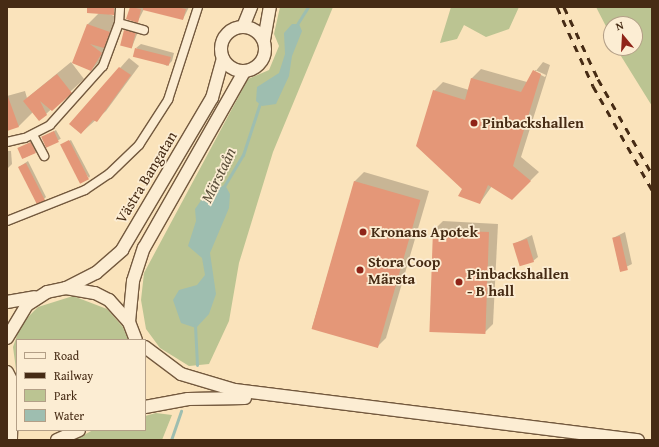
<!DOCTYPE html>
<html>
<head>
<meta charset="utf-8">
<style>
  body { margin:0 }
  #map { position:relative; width:659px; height:447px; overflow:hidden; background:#fae3bb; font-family:"Gentium Book Plus",serif }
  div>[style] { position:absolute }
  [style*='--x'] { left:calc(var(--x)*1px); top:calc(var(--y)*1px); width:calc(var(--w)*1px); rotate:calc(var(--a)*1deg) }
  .green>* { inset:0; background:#bbc492 }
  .water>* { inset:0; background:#9ebeb0 }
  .shadow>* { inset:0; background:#0003; transform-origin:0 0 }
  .stream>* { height:3px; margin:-1.5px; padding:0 1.5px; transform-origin:1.5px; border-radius:1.5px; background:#9ebeb0 }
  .building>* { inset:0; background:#e49778; transform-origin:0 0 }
  .roads { filter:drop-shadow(1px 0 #73593e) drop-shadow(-1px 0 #73593e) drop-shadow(0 1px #73593e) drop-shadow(0 -1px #73593e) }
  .street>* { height:8px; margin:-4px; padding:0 4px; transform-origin:4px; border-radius:4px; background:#fcedd3 }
  .secondary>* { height:12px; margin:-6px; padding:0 6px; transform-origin:6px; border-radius:6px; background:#fcedd3 }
  .secondary>.ring { margin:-6px; padding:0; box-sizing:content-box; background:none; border:12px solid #fcedd3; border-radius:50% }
  .rail>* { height:3px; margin-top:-1.5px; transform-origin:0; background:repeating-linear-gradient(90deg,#462b14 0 7px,transparent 0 14px) }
  .dots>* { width:11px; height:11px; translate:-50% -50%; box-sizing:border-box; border:2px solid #fcedd3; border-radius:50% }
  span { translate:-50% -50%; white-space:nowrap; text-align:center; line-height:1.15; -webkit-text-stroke:3.5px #fcedd3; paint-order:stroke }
  .poi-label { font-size:15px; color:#462b14; font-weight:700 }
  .left { translate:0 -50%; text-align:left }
  .street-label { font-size:15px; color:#462b14 }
  .water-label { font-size:16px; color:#5c503b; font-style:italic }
  .frame { position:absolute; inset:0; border:8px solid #462b14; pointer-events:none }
  .legend { position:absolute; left:16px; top:339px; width:130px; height:92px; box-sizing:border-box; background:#fcedd3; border:1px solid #b39f87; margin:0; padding:5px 7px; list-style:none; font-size:12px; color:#462b14 }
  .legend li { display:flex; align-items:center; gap:8px; height:20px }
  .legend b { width:20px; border:1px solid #b39f87 }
  .north { position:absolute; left:603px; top:16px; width:40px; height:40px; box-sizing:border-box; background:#fcedd3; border:1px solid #b39f87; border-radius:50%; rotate:342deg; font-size:11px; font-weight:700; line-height:16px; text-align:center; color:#462b14 }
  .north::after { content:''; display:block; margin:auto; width:14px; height:18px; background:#8f2418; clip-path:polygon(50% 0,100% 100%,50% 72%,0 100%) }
</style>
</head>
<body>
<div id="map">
  <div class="green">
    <i style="clip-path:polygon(280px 7px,333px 7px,273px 152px,239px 263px,229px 321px,209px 364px,189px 366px,160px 348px,146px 329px,141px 300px,144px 273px,248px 79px,269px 70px,279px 46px,274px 34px)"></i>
    <i style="clip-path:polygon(451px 7px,519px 7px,509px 29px,486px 37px,464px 25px,457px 39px,440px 43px)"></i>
    <i style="clip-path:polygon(596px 7px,652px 7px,652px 106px,616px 48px,635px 48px,635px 24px,611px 24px,611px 36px)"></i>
    <i style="clip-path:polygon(73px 296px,107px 309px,123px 327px,128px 340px,17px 340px,17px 377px,13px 347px,21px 324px,38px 307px)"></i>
    <i style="clip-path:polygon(156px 413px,172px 415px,162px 440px,75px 440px,93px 430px,145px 430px,145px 416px)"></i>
  </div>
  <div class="water">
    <i style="clip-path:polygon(292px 24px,299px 24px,302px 31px,292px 56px,289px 76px,276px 104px,262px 106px,256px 101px,257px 87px,279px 73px,285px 54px,284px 33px)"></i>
    <i style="clip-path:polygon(225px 185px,230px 194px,229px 208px,210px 253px,216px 294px,209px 314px,196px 328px,181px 323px,173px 300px,179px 290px,197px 285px,205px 275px,202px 258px,188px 246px,196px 221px,195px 209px,207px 192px)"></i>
  </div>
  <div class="shadow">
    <i style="clip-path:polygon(91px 7px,120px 7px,109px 14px,122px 19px,104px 57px,91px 70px,73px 63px,88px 24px,99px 13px)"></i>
    <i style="clip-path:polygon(131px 7px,145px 7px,138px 21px,128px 19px)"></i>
    <i style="clip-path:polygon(147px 7px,189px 7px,183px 19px)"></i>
    <i style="clip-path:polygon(129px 26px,139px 29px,132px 47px,125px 31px)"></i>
    <i style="clip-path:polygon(141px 44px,174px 53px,172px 61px,167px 66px,136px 48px)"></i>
    <i style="clip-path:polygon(129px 58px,139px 66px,106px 111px,81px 133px,70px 124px)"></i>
    <i style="clip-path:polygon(71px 62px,84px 79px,46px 114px,33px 112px,19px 126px,7px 127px,7px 96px,25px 91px,27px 98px)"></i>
    <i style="clip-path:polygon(evenodd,543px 62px,550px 65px,521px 157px,539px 172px,512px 199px,492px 186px,480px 203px,463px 188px,434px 91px,443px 82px,469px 90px,472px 78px,481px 69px,527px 82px,543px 62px,535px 70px,546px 75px,545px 77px,535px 72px,535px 70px)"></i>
    <i style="left:56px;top:130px;width:10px;height:16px;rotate:61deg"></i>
    <i style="clip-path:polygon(71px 140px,90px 176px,89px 178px,62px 145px)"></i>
    <i style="clip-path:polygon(33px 141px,38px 151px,24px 158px,21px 147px)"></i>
    <i style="clip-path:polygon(7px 151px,11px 151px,12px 164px,7px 169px)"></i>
    <i style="clip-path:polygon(28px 161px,46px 197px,44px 199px,19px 167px)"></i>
    <i style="clip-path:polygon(364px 172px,429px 191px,386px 338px,377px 347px,312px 328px,355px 181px)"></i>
    <i style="clip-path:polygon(443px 221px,498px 224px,493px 324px,484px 333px,434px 230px)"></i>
    <i style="clip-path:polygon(625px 232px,632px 264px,620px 270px,613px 238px)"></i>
    <i style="clip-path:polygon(532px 235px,538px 257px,533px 261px,514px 244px)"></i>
  </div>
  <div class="stream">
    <i style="--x:296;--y:26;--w:22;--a:-58"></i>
    <i style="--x:223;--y:188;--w:39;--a:-59"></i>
    <i style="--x:243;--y:155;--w:55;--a:-71.9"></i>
    <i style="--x:195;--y:325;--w:40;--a:87.1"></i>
    <i style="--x:171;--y:440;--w:31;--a:-71"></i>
  </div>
  <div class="building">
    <i style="clip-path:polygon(87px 7px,114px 7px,114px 15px,87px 13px)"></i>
    <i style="clip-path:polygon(130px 7px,141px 9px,138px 23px,126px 19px)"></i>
    <i style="clip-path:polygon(143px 7px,176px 7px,186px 9px,183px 20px,143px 10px)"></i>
    <i style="clip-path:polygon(87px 24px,110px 32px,104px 48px,90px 44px,102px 53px,91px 71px,72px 63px)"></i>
    <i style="left:124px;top:30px;width:12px;height:16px;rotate:14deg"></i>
    <i style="left:135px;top:48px;width:37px;height:9px;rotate:14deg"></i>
    <i style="clip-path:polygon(119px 67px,131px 75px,97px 122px,93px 120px,81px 134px,69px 124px)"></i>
    <i style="clip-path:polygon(533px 70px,541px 74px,513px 166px,531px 181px,512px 200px,488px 185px,480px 204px,458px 196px,462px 189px,416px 146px,433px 90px,465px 100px,471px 78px,521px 92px)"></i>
    <i style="clip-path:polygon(57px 74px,72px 93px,52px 111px,40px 101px,47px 115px,39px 121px,23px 101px)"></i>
    <i style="clip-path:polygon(7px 94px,19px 127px,7px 131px)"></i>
    <i style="left:54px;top:131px;width:12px;height:14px;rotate:66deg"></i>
    <i style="left:69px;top:140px;width:44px;height:10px;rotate:63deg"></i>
    <i style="left:31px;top:142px;width:12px;height:15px;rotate:66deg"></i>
    <i style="left:26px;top:163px;width:42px;height:9px;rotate:63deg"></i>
    <i style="left:354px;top:181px;width:69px;height:154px;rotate:16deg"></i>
    <i style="left:433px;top:230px;width:56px;height:102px;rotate:2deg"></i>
    <i style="left:620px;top:236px;width:35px;height:8px;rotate:77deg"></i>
    <i style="left:527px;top:239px;width:24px;height:15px;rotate:73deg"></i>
  </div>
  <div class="roads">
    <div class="street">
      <i style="--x:119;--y:23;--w:26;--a:16"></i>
      <i style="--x:33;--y:135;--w:24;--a:62"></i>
      <i style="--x:7;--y:142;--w:18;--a:-13"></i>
      <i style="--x:25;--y:138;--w:28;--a:-27"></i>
      <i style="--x:50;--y:125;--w:79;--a:-48.1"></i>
      <i style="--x:103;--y:66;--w:46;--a:-69.6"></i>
      <i style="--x:119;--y:23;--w:16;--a:-86"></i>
      <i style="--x:7;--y:221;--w:84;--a:-21.7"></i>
      <i style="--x:85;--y:190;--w:29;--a:-34"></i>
      <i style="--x:109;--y:174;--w:42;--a:-44"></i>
      <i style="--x:139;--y:145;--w:54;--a:-57.2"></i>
      <i style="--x:168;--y:100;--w:98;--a:-72.1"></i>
    </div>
    <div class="secondary">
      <i style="--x:243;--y:27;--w:22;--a:-68"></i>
      <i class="ring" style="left:221px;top:27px;width:32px;height:32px"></i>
      <i style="--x:264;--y:40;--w:34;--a:-80"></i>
      <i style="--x:66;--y:288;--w:34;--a:-27"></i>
      <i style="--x:96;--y:273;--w:35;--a:-41"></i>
      <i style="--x:122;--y:250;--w:177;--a:-59.4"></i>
      <i style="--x:212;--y:98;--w:41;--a:-74.6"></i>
      <i style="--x:7;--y:302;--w:28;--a:-10"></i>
      <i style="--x:129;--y:322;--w:41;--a:-84.4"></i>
      <i style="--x:133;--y:281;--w:35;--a:-72"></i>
      <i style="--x:144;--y:248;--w:202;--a:-60.4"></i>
      <i style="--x:7;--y:338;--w:39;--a:-59"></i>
      <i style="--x:27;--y:305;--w:24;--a:-33"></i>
      <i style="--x:47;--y:292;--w:19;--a:-12"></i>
      <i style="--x:66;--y:288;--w:29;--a:10"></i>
      <i style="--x:95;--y:293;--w:16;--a:27"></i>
      <i style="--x:109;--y:300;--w:30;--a:48"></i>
      <i style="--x:129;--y:322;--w:19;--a:69"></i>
      <i style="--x:145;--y:347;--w:45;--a:36.9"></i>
      <i style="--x:181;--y:374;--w:56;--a:16.5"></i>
      <i style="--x:235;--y:390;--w:406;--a:7.1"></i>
      <i style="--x:7;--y:372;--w:20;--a:63"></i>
      <i style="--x:145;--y:407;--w:44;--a:-10.5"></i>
      <i style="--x:188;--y:399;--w:57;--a:-1"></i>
      <i style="--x:11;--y:440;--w:55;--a:-89"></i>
      <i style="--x:57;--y:440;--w:24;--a:-24"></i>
    </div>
  </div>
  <div class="rail">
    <i style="--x:557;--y:7;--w:87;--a:65.5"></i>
    <i style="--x:593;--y:86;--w:120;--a:60.4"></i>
    <i style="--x:564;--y:7;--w:80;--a:64.7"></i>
    <i style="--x:598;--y:79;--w:109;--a:60.4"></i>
  </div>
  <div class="dots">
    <i style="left:474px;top:123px;background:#8f2418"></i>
    <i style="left:363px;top:232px;background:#8f2418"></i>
    <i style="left:360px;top:270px;background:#8f2418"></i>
    <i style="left:459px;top:282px;background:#8f2418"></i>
  </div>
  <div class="poi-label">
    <span class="left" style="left:482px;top:123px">Pinbackshallen</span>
    <span class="left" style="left:371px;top:232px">Kronans Apotek</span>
    <span class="left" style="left:368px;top:270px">Stora Coop<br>Märsta</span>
    <span class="left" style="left:467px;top:282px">Pinbackshallen<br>- B hall</span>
  </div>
  <div class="street-label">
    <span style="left:146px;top:177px;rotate:-59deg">Västra Bangatan</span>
  </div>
  <div class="water-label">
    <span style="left:218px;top:175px;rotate:-64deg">Märstaån</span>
  </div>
  <div class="frame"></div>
  <ul class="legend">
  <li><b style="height:5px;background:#fcedd3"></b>Road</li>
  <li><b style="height:5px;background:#462b14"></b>Railway</li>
  <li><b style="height:11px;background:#bbc492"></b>Park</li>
  <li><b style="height:11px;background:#9ebeb0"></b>Water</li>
  </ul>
  <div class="north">N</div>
</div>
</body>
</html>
